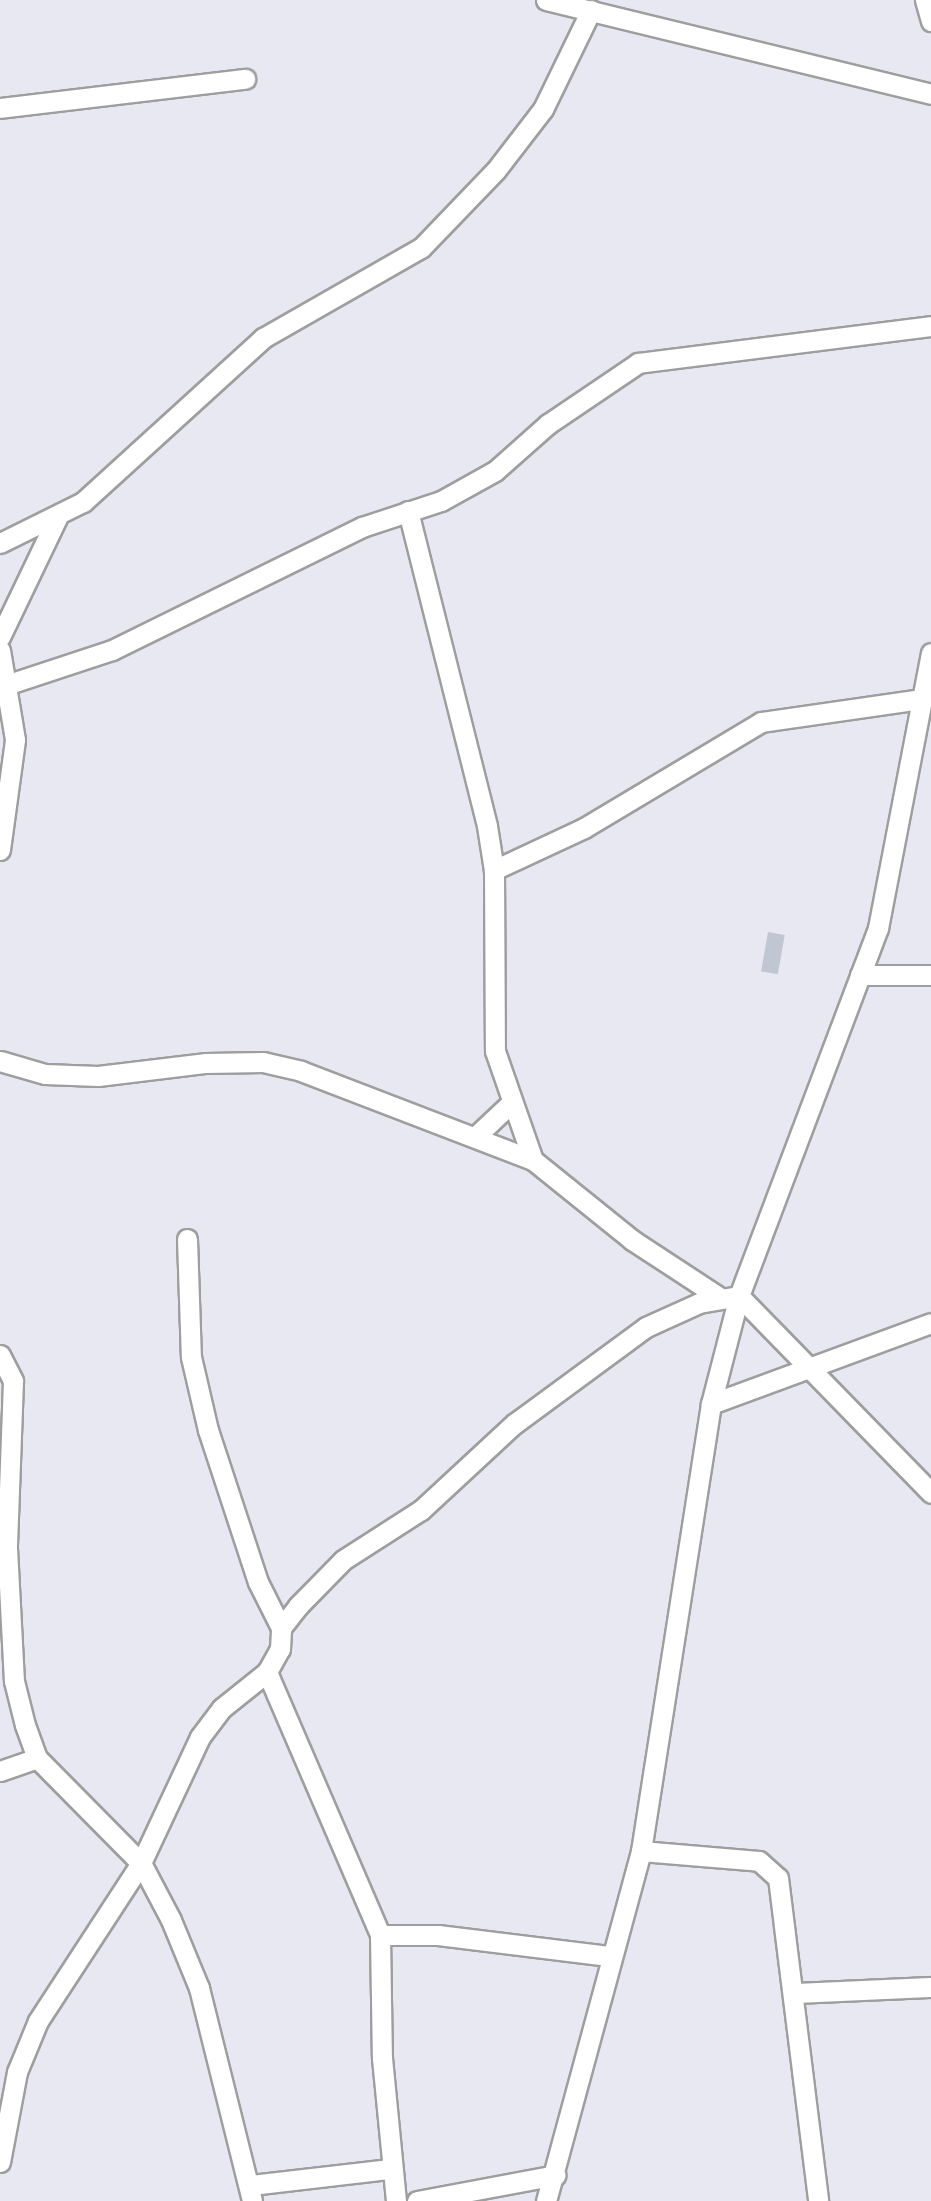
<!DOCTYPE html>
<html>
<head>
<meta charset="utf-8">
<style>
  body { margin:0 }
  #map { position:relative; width:931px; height:2201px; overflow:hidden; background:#e7e8f2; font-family:"Nunito Sans",sans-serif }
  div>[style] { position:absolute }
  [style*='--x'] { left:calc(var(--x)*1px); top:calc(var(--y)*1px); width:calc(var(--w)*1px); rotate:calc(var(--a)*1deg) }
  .building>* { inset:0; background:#c0c6d2; transform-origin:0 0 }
  .roads { filter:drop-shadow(2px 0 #9e9e9e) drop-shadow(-2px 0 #9e9e9e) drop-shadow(0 2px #9e9e9e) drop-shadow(0 -2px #9e9e9e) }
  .minor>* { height:19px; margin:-9.5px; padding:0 9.5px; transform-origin:9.5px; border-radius:9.5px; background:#fff }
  span { translate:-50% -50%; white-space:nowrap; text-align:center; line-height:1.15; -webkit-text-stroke:7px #fff; paint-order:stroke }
</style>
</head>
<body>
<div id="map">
  <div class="building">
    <i style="left:768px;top:932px;width:17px;height:40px;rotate:10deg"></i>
  </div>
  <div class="roads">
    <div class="minor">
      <i style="--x:546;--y:0;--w:396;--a:13.7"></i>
      <i style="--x:925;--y:0;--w:22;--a:74"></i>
      <i style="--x:0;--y:108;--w:247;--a:-6.8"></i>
      <i style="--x:408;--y:511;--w:325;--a:75.9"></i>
      <i style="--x:487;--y:826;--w:45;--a:81"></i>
      <i style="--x:494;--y:870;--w:181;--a:89.7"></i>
      <i style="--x:495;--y:1051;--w:115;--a:70.8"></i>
      <i style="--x:0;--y:543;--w:93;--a:-26.3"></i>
      <i style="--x:83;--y:502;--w:244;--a:-42.3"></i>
      <i style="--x:263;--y:338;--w:182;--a:-29.7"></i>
      <i style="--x:421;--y:248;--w:108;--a:-46.1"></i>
      <i style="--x:496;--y:170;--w:77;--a:-52.4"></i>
      <i style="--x:543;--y:109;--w:110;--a:-64.1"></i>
      <i style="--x:0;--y:637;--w:132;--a:-64.4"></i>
      <i style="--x:0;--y:650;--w:91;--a:80.5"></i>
      <i style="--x:15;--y:740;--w:111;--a:97.8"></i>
      <i style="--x:0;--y:687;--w:118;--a:-18.3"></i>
      <i style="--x:112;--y:650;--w:279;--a:-26.2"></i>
      <i style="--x:362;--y:527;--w:83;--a:-18.2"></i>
      <i style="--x:441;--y:501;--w:62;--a:-29.1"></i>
      <i style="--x:495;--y:471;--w:71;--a:-41.6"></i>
      <i style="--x:548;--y:424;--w:109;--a:-34.1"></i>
      <i style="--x:638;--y:363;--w:295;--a:-7.2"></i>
      <i style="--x:494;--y:870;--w:99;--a:-25"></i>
      <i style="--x:584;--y:828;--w:206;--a:-30.9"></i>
      <i style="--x:761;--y:722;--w:162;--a:-8.2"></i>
      <i style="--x:860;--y:975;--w:71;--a:0"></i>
      <i style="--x:0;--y:1061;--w:47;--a:16.1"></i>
      <i style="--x:45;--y:1074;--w:53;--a:2.2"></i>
      <i style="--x:98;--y:1076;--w:109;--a:-6.9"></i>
      <i style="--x:206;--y:1063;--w:57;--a:-1"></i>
      <i style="--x:263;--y:1062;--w:39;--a:13"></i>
      <i style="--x:301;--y:1071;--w:248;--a:21"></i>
      <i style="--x:533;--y:1160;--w:127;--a:38.9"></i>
      <i style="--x:632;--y:1240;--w:104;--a:33.2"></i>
      <i style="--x:476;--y:1136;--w:45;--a:-43.2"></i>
      <i style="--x:187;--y:1239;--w:118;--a:88.1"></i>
      <i style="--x:191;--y:1357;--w:75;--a:76.9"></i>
      <i style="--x:208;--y:1430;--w:160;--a:71.8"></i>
      <i style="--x:258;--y:1582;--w:51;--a:63.4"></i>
      <i style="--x:0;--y:1355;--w:29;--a:63"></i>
      <i style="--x:13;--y:1381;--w:167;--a:92.1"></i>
      <i style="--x:7;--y:1548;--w:133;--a:87"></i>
      <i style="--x:14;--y:1681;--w:45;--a:76"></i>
      <i style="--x:25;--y:1725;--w:35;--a:70"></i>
      <i style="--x:37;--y:1758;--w:148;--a:45.3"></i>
      <i style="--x:141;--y:1863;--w:64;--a:62.2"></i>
      <i style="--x:171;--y:1920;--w:74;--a:67.6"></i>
      <i style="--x:199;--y:1988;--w:219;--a:76"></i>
      <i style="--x:711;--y:1404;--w:234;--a:-20.2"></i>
      <i style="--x:267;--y:1672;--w:286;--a:66.7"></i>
      <i style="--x:380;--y:1935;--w:123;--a:89.1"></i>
      <i style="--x:382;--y:2058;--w:144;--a:84.4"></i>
      <i style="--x:0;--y:1771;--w:39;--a:-19"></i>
      <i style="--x:641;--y:1851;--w:118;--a:4.8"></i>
      <i style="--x:759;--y:1861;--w:25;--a:42"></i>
      <i style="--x:778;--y:1878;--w:325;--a:82.9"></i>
      <i style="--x:380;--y:1935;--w:58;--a:0"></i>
      <i style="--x:438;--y:1935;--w:172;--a:7"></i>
      <i style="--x:794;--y:1993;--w:137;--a:-2.5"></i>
      <i style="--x:0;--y:2162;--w:92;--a:-79.3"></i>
      <i style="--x:17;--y:2072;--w:55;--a:-67.6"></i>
      <i style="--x:38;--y:2021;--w:189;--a:-56.9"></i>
      <i style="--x:141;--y:1863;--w:139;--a:-64.9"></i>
      <i style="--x:200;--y:1737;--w:36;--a:-53"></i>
      <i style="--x:222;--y:1708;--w:58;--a:-38.7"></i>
      <i style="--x:267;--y:1672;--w:26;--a:-61"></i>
      <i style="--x:280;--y:1649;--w:21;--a:-87"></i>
      <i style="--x:281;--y:1628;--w:28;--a:-52"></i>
      <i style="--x:298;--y:1606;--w:64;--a:-45.6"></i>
      <i style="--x:343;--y:1560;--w:93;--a:-32.7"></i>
      <i style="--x:421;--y:1510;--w:127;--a:-42.8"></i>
      <i style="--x:514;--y:1424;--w:164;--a:-36.3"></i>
      <i style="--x:646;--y:1327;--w:58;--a:-24.4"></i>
      <i style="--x:699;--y:1303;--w:41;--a:-9.9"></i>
      <i style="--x:739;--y:1296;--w:275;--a:45.7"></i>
      <i style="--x:251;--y:2185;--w:140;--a:-6.6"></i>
      <i style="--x:417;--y:2201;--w:141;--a:-10.6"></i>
      <i style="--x:546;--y:2201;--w:363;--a:-74.8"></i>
      <i style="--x:641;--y:1851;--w:452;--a:-81.1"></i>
      <i style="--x:711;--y:1404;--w:112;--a:-75.5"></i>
      <i style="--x:739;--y:1296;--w:393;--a:-69.3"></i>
      <i style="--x:878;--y:928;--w:280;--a:-79.1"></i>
    </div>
  </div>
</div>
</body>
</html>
